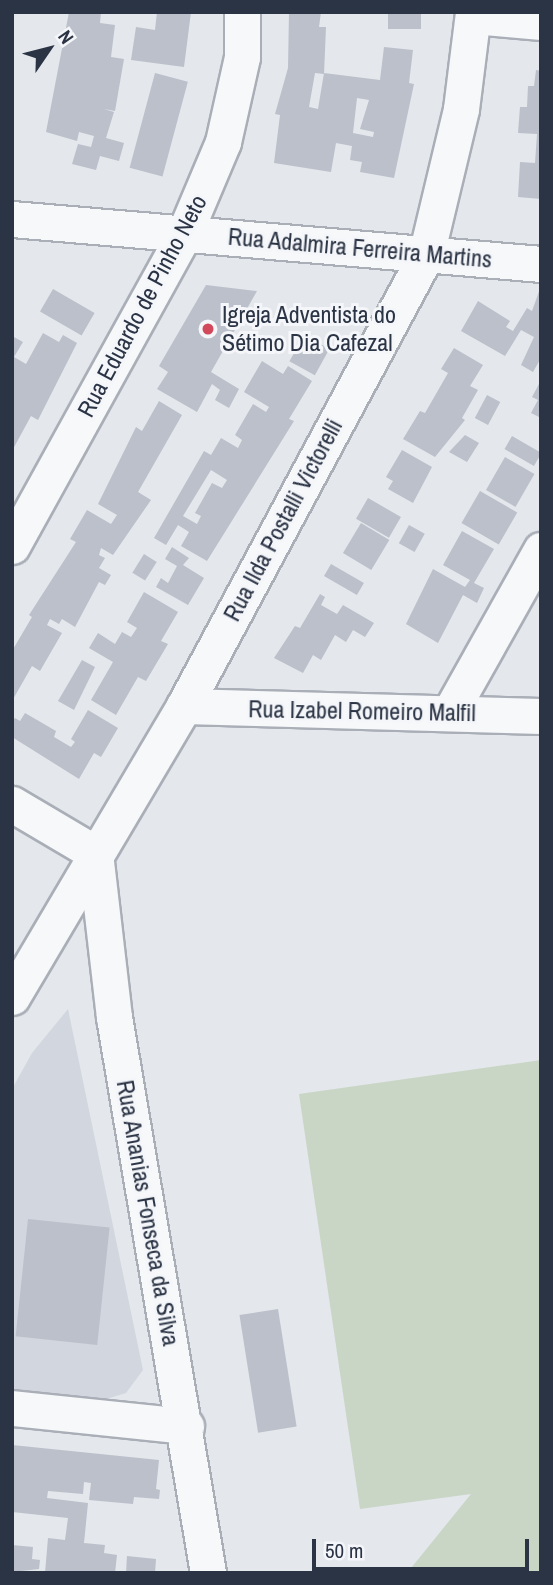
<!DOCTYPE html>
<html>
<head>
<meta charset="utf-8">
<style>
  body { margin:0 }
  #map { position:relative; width:553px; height:1585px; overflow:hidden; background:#e4e7ec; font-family:"Archivo Narrow",sans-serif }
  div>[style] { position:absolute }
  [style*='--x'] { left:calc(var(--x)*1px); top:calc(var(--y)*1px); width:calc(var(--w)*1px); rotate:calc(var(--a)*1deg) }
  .built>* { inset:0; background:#d2d6de }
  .green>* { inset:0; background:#c9d6c5 }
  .building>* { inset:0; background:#bbc0ca; transform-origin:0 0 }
  .roads { filter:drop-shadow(2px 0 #a9aeb7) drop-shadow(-2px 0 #a9aeb7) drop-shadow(0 2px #a9aeb7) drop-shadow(0 -2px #a9aeb7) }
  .minor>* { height:35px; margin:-17.5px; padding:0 17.5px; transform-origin:17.5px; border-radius:17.5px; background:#f7f8fa }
  .dots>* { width:19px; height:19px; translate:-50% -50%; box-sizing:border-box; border:4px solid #f4f6f9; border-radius:50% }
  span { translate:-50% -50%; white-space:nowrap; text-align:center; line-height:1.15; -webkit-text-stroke:6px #f4f6f9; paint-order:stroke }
  .street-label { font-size:24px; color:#2b3445 }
  .poi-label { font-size:24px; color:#2b3445 }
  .left { translate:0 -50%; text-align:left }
  .frame { position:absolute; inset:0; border:14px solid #2b3445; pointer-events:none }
  .north { position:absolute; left:14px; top:14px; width:70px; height:70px; -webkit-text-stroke:5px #f4f6f9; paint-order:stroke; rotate:55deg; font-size:19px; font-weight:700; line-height:28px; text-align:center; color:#2b3445 }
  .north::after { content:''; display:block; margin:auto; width:24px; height:32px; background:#2b3445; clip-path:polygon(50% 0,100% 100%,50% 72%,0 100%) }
  .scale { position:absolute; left:312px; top:1539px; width:217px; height:32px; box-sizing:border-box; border:4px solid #2b3445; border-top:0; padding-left:9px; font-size:21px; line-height:24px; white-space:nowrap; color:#2b3445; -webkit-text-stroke:5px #f4f6f9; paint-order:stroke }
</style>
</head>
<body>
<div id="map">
  <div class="built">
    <i style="clip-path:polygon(68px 1009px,143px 1370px,126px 1393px,90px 1404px,12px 1395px,12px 1089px,32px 1053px)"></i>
  </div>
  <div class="green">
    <i style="clip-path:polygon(541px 1060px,541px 1573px,407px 1573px,471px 1494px,360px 1509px,299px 1094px)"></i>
  </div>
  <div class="building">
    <i style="clip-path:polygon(69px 12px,101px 12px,100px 23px,115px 25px,111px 57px,124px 59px,115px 111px,104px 109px,114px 112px,106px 138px,124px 143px,119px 161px,100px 156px,96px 170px,72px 164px,78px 144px,91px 147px,94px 136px,79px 132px,77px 141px,46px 132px)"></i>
    <i style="clip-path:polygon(157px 12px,191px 12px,184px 67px,131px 60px,136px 27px,155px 30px)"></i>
    <i style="clip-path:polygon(evenodd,289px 12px,321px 12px,319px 27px,326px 27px,324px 74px,315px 73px,309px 107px,318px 109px,324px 73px,380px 80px,384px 47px,413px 50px,409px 83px,414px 84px,394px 178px,360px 172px,362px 162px,350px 160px,352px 146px,336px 143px,331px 172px,274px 163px,280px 115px,275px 114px,288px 68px,289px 12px,357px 98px,369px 100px,360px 129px,374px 132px,373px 137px,353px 133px,357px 98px)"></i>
    <i style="left:388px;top:12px;width:33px;height:17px"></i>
    <i style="clip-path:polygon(536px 70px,541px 71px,541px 199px,518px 197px,520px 162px,535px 163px,537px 134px,518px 133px,520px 107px,527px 107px,528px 86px,534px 86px)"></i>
    <i style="left:155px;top:73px;width:34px;height:98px;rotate:15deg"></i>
    <i style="clip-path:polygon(206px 285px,257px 291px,211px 372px,239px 389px,229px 408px,215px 400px,220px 390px,212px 384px,197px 412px,157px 389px,168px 372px,159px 366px)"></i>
    <i style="clip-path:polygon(541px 286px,541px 358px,533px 372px,521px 365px,534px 337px,521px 330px,505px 356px,461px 331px,478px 301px,510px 321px,506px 327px,513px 331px,527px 308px,532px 311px)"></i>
    <i style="left:53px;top:289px;width:48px;height:26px;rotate:30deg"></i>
    <i style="clip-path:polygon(43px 333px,59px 342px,63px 335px,77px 343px,38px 420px,31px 416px,12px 451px,12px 336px,23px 342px,14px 357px,26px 364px)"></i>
    <i style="left:304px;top:335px;width:29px;height:30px;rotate:29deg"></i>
    <i style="clip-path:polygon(454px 348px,483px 365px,470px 386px,478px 390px,462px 418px,465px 420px,435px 457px,403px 439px,420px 411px,425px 413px,448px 373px,441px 369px)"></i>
    <i style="clip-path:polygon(evenodd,262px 361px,283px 374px,288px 366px,312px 381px,289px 419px,294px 421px,207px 561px,181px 546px,189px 532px,178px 525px,166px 545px,154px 538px,204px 451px,211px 455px,221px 438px,238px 448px,242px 440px,235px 435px,253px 404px,266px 412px,269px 407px,244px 392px,262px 361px,211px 470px,227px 480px,222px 488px,212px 483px,195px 513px,201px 516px,197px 524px,183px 516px,211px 470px)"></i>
    <i style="clip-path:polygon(539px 384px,541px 386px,541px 418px,531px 413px,538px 400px,532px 397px)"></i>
    <i style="left:487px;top:395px;width:15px;height:26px;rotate:28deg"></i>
    <i style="clip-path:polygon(159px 401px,182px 415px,138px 492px,151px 500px,113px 555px,101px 548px,99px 555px,105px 558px,99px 568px,111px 575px,105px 585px,99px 582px,75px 627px,62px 619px,59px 624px,50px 619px,47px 625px,62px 633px,40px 671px,32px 666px,12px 701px,12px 651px,32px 617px,29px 615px,76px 542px,70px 539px,87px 510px,111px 524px,117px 515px,98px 504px,136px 427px,142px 431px)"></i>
    <i style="clip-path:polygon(465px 435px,479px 443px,467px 462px,449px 452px)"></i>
    <i style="left:512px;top:436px;width:34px;height:15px;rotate:30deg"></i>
    <i style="clip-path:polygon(402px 450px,432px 467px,413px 503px,388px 489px,393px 481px,386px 477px)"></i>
    <i style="left:505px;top:457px;width:34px;height:38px;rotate:30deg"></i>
    <i style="left:480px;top:491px;width:43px;height:37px;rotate:30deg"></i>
    <i style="left:368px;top:498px;width:38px;height:24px;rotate:30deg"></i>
    <i style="left:361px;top:523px;width:33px;height:35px;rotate:31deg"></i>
    <i style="left:409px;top:525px;width:18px;height:21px;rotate:29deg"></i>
    <i style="clip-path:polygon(462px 531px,494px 549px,474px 583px,484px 588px,477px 603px,463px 595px,438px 643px,406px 624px,433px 569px,465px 587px,470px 580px,443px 565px)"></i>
    <i style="clip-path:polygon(172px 547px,189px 558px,183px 565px,204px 578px,188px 605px,156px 587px,161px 578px,168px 583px,177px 566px,165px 559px)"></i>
    <i style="left:144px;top:554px;width:15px;height:22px;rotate:32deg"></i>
    <i style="left:331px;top:564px;width:38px;height:14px;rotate:30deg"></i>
    <i style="clip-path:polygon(144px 592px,178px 612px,161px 641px,168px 644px,146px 681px,138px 677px,116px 715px,91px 700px,113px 662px,89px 648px,98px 633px,115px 644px,122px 632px,131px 637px,137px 628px,127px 622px)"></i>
    <i style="clip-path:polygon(320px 594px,325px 597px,321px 605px,337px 614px,343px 605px,374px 623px,365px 637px,353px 630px,346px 642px,335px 635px,321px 660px,313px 655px,303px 673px,274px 658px,295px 626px,300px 628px)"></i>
    <i style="clip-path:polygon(82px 660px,95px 667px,74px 710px,58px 701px)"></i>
    <i style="clip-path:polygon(88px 710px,118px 728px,101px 757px,94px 753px,79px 779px,12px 737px,12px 722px,15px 718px,20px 721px,25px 713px,56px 731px,54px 737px,71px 747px,75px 742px,71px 739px)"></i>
    <i style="left:28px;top:1219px;width:82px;height:118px;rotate:6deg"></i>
    <i style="left:278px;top:1309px;width:119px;height:39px;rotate:81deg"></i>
    <i style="clip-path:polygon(12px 1445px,159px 1460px,156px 1489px,160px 1490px,159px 1499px,134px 1497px,133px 1504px,89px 1500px,91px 1483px,84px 1482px,83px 1494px,48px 1491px,47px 1498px,88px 1503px,84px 1543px,105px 1545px,104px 1553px,117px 1555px,115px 1573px,45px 1573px,48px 1538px,65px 1540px,68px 1518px,12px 1512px)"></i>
    <i style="clip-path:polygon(12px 1545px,33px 1547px,32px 1559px,40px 1560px,39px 1569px,12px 1572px)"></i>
    <i style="clip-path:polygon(127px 1556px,156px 1559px,155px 1573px,126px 1573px)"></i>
  </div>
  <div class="roads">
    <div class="minor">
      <i style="--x:474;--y:16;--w:67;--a:5.1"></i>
      <i style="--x:12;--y:219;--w:531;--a:4.86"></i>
      <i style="--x:12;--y:546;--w:359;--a:-61.1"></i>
      <i style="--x:185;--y:232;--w:98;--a:-67.1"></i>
      <i style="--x:223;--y:142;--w:87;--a:-77.4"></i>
      <i style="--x:242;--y:57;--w:45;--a:-90"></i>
      <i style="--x:184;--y:706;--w:357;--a:1.6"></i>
      <i style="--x:450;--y:712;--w:186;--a:-60.7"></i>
      <i style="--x:12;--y:804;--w:96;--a:30.6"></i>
      <i style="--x:95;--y:853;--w:165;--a:83.4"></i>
      <i style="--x:114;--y:1017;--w:564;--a:80.4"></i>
      <i style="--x:12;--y:997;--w:338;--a:-59.4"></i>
      <i style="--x:184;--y:706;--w:512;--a:-61.78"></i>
      <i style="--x:426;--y:255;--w:150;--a:-76.5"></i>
      <i style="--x:461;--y:109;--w:98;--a:-82.9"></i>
      <i style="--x:12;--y:1408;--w:175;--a:5.9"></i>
    </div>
  </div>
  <div class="dots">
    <i style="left:208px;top:329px;background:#d1495b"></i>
  </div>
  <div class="street-label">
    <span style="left:360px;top:248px;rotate:5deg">Rua Adalmira Ferreira Martins</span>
    <span style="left:142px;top:306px;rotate:-62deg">Rua Eduardo de Pinho Neto</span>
    <span style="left:283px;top:520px;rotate:-62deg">Rua Ilda Postalli Victorelli</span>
    <span style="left:362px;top:711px;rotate:1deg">Rua Izabel Romeiro Malfil</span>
    <span style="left:148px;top:1213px;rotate:80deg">Rua Ananias Fonseca da Silva</span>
  </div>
  <div class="poi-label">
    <span class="left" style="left:222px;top:329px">Igreja Adventista do<br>Sétimo Dia Cafezal</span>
  </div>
  <div class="frame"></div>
  <div class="north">N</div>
  <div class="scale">50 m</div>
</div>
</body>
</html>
